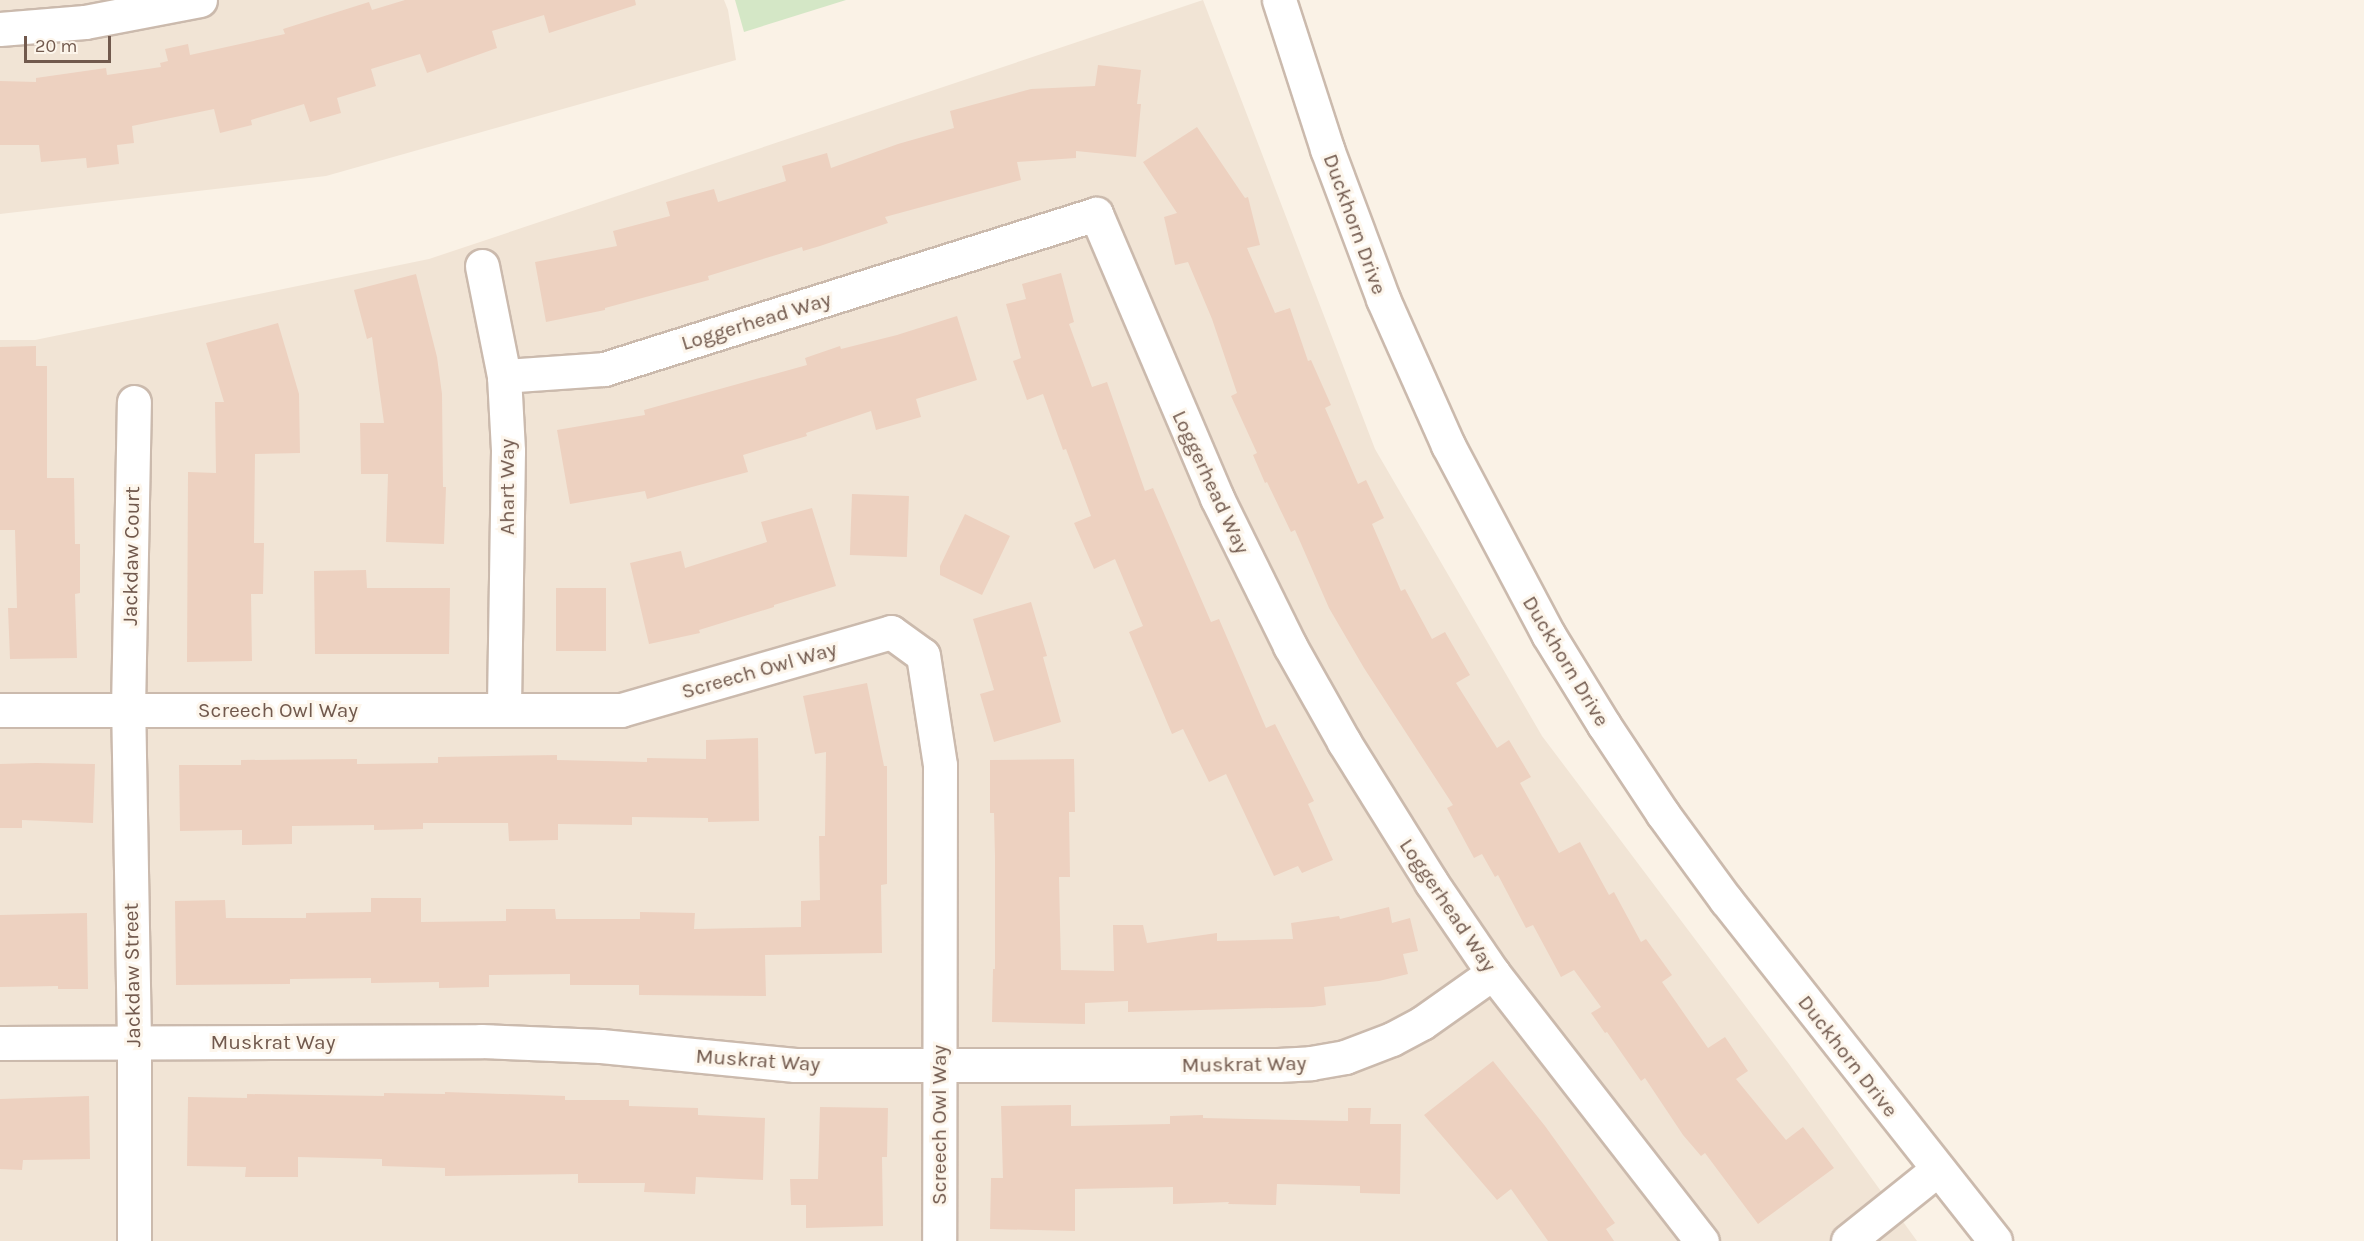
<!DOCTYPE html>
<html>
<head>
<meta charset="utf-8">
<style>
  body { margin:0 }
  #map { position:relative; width:2364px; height:1241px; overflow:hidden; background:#faf2e6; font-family:Karla,sans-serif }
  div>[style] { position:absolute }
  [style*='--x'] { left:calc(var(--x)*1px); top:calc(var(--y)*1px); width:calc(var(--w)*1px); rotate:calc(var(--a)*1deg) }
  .residential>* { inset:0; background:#f1e4d5 }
  .green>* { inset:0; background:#d4e7c6 }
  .building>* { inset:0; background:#edd1c0; transform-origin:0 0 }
  .roads { filter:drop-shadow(2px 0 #cbbaad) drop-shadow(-2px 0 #cbbaad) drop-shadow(0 2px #cbbaad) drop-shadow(0 -2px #cbbaad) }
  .minor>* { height:33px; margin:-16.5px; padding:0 16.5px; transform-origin:16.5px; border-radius:16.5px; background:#fff }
  .tertiary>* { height:33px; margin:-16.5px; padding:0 16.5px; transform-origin:16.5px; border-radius:16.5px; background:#fff }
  span { translate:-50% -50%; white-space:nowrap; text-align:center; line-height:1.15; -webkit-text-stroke:6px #fdf6ec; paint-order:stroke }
  .street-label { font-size:21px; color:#71594d }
  .scale { position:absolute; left:24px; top:36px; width:87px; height:27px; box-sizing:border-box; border:3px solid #71594d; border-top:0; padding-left:8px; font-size:18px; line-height:21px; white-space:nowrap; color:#71594d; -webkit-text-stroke:4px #fdf6ec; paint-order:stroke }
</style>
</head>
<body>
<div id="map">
  <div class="residential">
    <i style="clip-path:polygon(0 0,724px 0,728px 10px,736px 60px,326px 176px,0 214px)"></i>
    <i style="clip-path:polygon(1203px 0,1375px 449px,1542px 736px,1789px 1064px,1917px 1241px,0 1241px,0 340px,35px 340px,429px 259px)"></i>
  </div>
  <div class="green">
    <i style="clip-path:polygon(735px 0,846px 0,744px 32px)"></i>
  </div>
  <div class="building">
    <i style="clip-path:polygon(405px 0,635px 0,636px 5px,549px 33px,544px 15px,492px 31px,497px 48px,427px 73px,420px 54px,371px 69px,376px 86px,337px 98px,341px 113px,310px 122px,304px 104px,251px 120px,252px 125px,220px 133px,214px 109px,132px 126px,134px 143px,117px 145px,119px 164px,87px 168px,86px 158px,41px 162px,39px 145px,0 145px,0 81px,36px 82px,36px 78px,106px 68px,107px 75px,161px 67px,160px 63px,168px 61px,165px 49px,188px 44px,190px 55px,285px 34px,283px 29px,369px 2px,372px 10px)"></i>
    <i style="clip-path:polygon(1098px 65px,1141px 70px,1137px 104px,1141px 104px,1136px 157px,1076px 151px,1076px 158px,1017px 162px,1021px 180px,885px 217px,888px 223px,820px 246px,803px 251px,802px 247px,708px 276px,709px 280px,605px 308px,605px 310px,546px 322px,535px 262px,617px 246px,613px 231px,670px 216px,666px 202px,714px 189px,718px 202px,786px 181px,782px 166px,827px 153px,831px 168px,898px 144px,954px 128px,950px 111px,1031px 89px,1095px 86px)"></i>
    <i style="clip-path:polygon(1197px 127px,1245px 198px,1248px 197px,1260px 245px,1247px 248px,1275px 313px,1290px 308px,1308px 361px,1311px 360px,1331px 405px,1325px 408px,1358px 484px,1366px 480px,1384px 518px,1372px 524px,1401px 591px,1405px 589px,1432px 639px,1445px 632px,1470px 675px,1456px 683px,1497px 748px,1509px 740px,1531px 777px,1520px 783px,1559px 853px,1580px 842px,1609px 895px,1614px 892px,1641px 942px,1646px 939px,1672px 975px,1662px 982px,1708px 1048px,1725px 1037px,1748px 1071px,1736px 1079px,1786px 1140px,1803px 1127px,1834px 1168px,1758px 1224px,1705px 1153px,1701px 1156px,1683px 1135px,1645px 1078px,1641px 1081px,1607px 1032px,1605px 1033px,1591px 1013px,1601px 1007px,1574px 970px,1561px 977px,1533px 925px,1526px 928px,1498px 875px,1495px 877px,1482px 854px,1474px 858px,1447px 808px,1453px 805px,1364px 668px,1329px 608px,1295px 530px,1291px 532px,1267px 482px,1265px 483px,1253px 455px,1257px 453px,1231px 396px,1237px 393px,1212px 319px,1188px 262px,1175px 265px,1164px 217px,1177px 213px,1143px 162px)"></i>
    <i style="clip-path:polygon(1061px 273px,1074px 322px,1069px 324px,1092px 387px,1107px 382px,1145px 491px,1153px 488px,1211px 622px,1219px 619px,1266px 728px,1275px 724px,1314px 801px,1308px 804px,1333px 860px,1302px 873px,1298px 866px,1274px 876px,1226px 774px,1209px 782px,1183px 729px,1172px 734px,1129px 632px,1143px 626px,1115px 559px,1094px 569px,1074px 523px,1091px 516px,1066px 449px,1063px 450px,1043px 394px,1027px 400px,1013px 361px,1021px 358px,1006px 304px,1026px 299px,1022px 284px)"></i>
    <i style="clip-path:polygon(416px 274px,437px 357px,442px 394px,443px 487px,446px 487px,444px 544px,386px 542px,388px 474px,361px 474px,360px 423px,384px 423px,372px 337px,367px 339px,354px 290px)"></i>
    <i style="clip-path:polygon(957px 316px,977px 380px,916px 399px,921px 417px,876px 430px,871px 411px,806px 433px,807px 436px,743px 455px,748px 472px,647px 499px,645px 491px,570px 504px,557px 430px,645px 415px,644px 410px,807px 365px,805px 358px,840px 346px,841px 349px,897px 335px)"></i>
    <i style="clip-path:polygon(278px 323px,299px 394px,300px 453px,255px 454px,254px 543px,264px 543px,263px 594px,251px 594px,252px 661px,187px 662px,188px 472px,216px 473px,215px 402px,224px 402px,206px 343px)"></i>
    <i style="clip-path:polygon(36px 346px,36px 366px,47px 366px,47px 478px,74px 478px,75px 544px,80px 544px,80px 593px,75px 594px,77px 658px,10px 659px,8px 608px,17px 608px,15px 530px,0 530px,0 347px)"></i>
    <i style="left:852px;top:494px;width:57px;height:61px;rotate:2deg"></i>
    <i style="clip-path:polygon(812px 508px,836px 586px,774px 605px,774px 607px,699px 630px,700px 633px,649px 644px,630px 563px,681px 551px,685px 568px,767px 542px,761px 522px)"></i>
    <i style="clip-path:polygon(965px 514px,1010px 536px,982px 595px,940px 575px,940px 566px)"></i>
    <i style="clip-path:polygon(366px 570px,367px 588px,450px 588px,449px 654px,315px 654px,314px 571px)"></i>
    <i style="left:556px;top:588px;width:50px;height:63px"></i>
    <i style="clip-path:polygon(1031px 602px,1047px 656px,1043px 657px,1061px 722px,994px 742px,980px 694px,994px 690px,973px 619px)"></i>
    <i style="clip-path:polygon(867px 683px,884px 766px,887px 766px,887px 884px,881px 885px,882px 953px,765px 955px,766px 996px,639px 995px,639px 985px,570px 985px,570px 974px,489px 975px,489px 987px,439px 988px,439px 982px,371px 983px,371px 978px,290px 979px,290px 984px,176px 985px,175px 901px,225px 900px,226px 918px,306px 918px,306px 913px,371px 912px,371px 898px,421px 898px,421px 922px,506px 921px,506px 909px,555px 909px,556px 919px,640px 919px,640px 912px,695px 913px,694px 929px,801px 927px,801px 901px,820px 900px,819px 836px,825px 836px,826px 752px,815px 754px,803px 696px)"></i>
    <i style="clip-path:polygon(758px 738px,759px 821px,708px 822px,708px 818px,632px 817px,632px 825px,558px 824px,558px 840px,509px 841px,508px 823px,423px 823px,423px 829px,374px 830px,374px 825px,292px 826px,292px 844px,242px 845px,242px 830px,180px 831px,179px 765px,241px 765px,241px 760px,357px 759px,357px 764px,438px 763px,438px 757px,557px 755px,557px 760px,647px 762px,647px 758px,706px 759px,706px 740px)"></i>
    <i style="clip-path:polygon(1074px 759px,1075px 812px,1069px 812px,1070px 877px,1059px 877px,1061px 970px,1114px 971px,1113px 925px,1143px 925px,1147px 943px,1217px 933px,1217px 941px,1293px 939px,1291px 923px,1339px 916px,1340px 919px,1389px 907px,1392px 923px,1410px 918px,1418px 951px,1403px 954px,1408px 974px,1379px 981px,1324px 987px,1326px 1005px,1313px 1007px,1128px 1012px,1128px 1001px,1085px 1003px,1085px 1024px,992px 1022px,993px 969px,995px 969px,995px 857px,994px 813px,990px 813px,990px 760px)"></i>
    <i style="clip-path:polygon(36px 763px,95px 764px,93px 823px,22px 820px,22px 828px,0 828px,0 764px)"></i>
    <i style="clip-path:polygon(87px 913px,88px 989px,58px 989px,58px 986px,0 987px,0 915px)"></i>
    <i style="clip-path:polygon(1493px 1061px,1545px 1126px,1615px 1223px,1606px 1229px,1614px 1241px,1548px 1241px,1511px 1189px,1497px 1200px,1424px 1115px)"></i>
    <i style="clip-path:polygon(445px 1092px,565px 1096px,565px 1100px,629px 1100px,629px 1106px,698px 1108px,698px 1115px,765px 1118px,763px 1180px,696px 1177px,695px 1194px,644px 1192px,645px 1183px,578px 1183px,578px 1174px,445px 1176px,445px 1168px,382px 1166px,382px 1159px,298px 1157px,298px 1177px,245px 1177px,246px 1167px,187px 1166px,188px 1097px,247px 1098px,247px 1094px,384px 1096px,384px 1093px,445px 1094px)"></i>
    <i style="clip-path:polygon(89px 1096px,90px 1159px,23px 1160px,22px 1170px,0 1169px,0 1099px)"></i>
    <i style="clip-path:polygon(1071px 1105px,1071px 1126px,1170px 1124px,1170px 1116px,1203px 1115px,1203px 1118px,1348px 1121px,1348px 1108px,1371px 1108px,1370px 1124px,1401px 1124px,1400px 1194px,1360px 1193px,1360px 1186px,1277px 1184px,1276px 1205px,1228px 1204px,1229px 1202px,1173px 1204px,1173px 1187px,1075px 1189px,1075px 1231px,990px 1229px,991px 1178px,1003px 1178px,1001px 1106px)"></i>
    <i style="clip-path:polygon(820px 1107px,888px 1108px,887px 1157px,882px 1157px,883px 1226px,806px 1228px,806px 1205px,791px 1205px,790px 1179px,818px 1179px)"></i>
  </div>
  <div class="roads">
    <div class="minor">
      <i style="--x:0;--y:29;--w:85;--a:-4.7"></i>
      <i style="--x:85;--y:22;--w:117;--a:-10.8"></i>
      <i style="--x:482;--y:266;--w:112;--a:78.7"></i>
      <i style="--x:504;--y:376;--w:75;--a:86.9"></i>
      <i style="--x:508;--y:451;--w:259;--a:90.9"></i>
      <i style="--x:504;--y:376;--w:100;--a:-4"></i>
      <i style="--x:604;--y:369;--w:516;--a:-17.49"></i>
      <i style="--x:1096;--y:214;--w:309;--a:66.9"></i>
      <i style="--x:1217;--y:498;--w:165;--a:63.7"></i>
      <i style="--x:1290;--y:646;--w:110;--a:60.6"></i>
      <i style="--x:1344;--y:742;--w:165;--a:58.1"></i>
      <i style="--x:1431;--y:882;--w:110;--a:55.7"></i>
      <i style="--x:1493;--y:973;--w:340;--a:52.1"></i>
      <i style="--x:0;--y:710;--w:621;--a:0"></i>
      <i style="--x:621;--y:710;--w:281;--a:-16.1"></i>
      <i style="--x:891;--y:632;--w:39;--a:36"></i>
      <i style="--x:923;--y:655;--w:111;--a:81.2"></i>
      <i style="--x:940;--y:765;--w:476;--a:90.1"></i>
      <i style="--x:0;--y:1043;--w:481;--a:-0.2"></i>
      <i style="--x:481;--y:1041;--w:120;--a:2.4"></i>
      <i style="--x:601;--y:1046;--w:195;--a:5.6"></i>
      <i style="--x:795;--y:1065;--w:483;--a:0"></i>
      <i style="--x:1278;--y:1065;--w:33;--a:-3"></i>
      <i style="--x:1311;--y:1063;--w:35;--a:-10"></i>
      <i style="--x:1345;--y:1057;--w:50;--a:-21"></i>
      <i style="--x:1392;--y:1039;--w:34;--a:-28"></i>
      <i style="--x:1422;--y:1023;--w:87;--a:-35.2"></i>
      <i style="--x:134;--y:1241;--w:199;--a:-90"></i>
      <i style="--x:134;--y:1042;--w:332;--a:-91"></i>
      <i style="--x:128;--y:710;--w:308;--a:-88.9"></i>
      <i style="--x:1848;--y:1241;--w:115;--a:-38.7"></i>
    </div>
    <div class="tertiary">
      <i style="--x:1279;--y:0;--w:157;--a:72.1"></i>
      <i style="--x:1327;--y:149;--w:160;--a:69.5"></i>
      <i style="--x:1383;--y:299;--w:160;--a:66"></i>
      <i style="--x:1448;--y:445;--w:214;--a:62.1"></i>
      <i style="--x:1548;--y:634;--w:107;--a:58.4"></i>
      <i style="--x:1604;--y:725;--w:107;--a:56.5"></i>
      <i style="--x:1663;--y:814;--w:107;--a:53.8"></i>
      <i style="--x:1726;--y:900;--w:434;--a:51.7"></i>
    </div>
  </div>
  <div class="street-label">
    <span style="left:1355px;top:224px;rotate:70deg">Duckhorn Drive</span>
    <span style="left:756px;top:321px;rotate:-17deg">Loggerhead Way</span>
    <span style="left:1211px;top:482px;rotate:65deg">Loggerhead Way</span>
    <span style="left:507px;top:487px;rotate:-90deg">Ahart Way</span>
    <span style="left:131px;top:556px;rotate:-89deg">Jackdaw Court</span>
    <span style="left:1566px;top:661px;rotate:59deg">Duckhorn Drive</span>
    <span style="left:759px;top:670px;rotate:-16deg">Screech Owl Way</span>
    <span style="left:278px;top:710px">Screech Owl Way</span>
    <span style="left:1448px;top:905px;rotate:56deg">Loggerhead Way</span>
    <span style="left:132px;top:975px;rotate:-91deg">Jackdaw Street</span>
    <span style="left:273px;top:1042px">Muskrat Way</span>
    <span style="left:1848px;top:1056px;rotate:52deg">Duckhorn Drive</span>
    <span style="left:758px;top:1060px;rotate:4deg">Muskrat Way</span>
    <span style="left:1244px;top:1064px;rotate:-1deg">Muskrat Way</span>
    <span style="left:939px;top:1125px;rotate:-90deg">Screech Owl Way</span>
  </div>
  <div class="scale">20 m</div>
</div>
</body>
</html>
